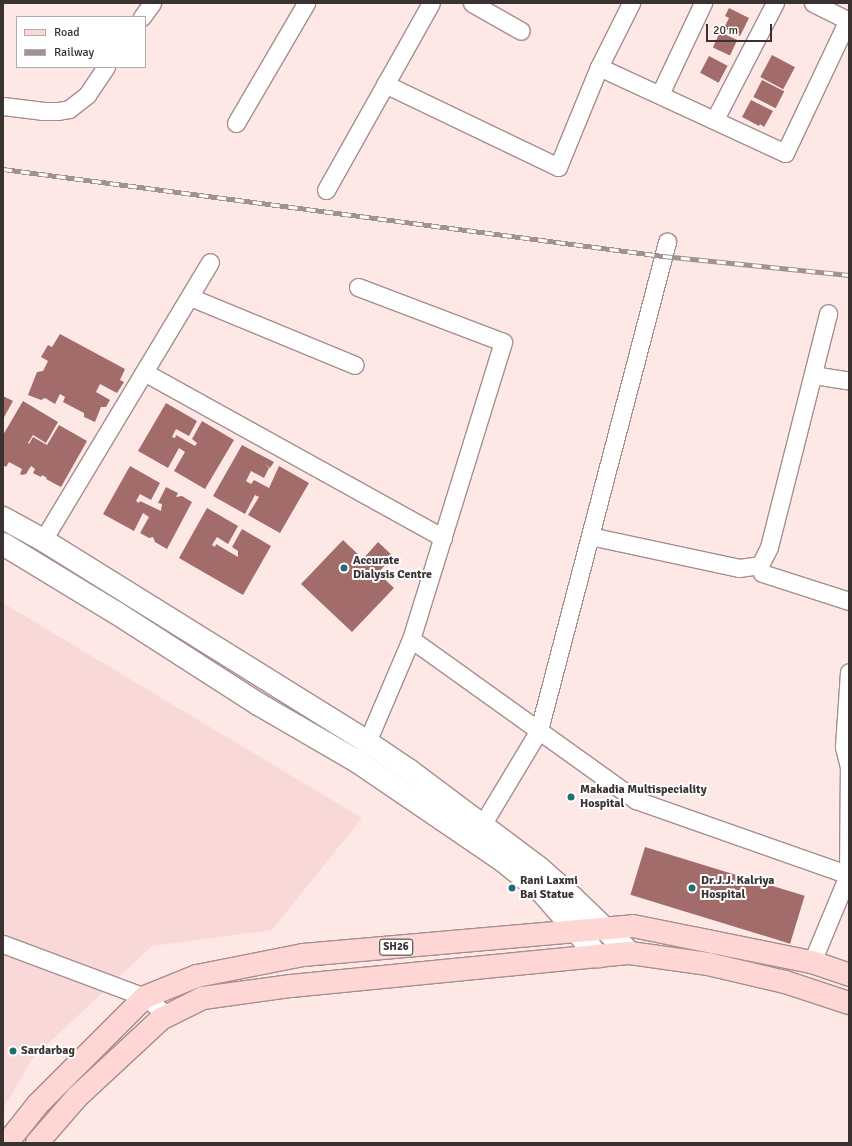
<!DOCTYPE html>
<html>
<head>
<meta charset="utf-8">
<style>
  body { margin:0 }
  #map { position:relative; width:852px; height:1146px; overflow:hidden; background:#fee8e6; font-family:Signika,sans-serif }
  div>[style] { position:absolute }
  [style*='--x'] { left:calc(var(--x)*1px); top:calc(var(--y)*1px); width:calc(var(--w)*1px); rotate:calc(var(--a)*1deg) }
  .built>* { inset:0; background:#f8d9d7 }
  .building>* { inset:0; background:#a16c6a; transform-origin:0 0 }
  .roads { filter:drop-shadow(1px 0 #a48f8e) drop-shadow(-1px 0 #a48f8e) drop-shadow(0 1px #a48f8e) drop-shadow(0 -1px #a48f8e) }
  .street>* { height:17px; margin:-8.5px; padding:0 8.5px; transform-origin:8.5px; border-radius:8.5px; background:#fff }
  .secondary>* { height:22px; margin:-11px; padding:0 11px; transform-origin:11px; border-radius:11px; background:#fff }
  .primary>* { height:22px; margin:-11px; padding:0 11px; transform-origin:11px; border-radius:11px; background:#fed7d4 }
  .rail>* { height:4.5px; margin-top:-2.25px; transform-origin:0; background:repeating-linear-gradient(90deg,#fff 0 9px,#a19190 0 18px); box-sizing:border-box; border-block:1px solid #a19190 }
  .dots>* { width:11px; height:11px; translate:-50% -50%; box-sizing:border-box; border:2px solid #fff; border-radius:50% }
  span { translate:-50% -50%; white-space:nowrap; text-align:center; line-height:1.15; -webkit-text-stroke:4px #fff; paint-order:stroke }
  .shield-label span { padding:1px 3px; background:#fff; border:1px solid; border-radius:3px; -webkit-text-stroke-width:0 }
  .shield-label { font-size:11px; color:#3a3131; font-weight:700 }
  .poi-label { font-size:12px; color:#3a3131; font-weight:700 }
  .left { translate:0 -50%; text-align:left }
  .frame { position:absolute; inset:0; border:4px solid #3a3131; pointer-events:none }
  .legend { position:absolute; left:16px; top:16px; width:130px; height:52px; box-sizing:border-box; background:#fff; border:1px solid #b0adad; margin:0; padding:5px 7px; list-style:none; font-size:12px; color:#3a3131 }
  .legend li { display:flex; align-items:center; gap:8px; height:20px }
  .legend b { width:20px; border:1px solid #b0adad }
  .scale { position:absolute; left:706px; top:24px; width:66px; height:18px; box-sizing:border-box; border:2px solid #3a3131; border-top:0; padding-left:5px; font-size:12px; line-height:14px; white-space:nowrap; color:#3a3131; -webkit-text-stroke:3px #fff; paint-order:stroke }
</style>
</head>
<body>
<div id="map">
  <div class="built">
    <i style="clip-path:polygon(3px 603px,362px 818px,272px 930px,152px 946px,33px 1058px,3px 1109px)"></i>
  </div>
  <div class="building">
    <i style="clip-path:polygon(729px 8px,749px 18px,740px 36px,724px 28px,729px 18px,725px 16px)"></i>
    <i style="left:720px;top:32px;width:19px;height:17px;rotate:25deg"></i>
    <i style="left:772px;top:55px;width:26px;height:25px;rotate:28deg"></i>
    <i style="left:709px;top:56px;width:21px;height:19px;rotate:28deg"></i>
    <i style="left:762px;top:80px;width:25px;height:19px;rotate:27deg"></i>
    <i style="clip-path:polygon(751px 100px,773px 111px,764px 127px,760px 124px,759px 126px,742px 117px)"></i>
    <i style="clip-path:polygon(60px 334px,125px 369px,120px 380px,124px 382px,117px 393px,100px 384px,96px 392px,110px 400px,106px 407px,101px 407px,95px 422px,84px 417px,84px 413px,63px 402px,65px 397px,60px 394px,55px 404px,45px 398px,41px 400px,28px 395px,37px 372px,43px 371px,48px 361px,41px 357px,48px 345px,52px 347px)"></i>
    <i style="clip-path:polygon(3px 396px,13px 401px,3px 419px)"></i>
    <i style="clip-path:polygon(23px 401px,58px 422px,46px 443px,33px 435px,28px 443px,29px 444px,33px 437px,47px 445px,59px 425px,87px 441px,61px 487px,46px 479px,47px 478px,42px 475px,41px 477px,33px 473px,35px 469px,31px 466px,26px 474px,22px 475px,20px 474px,22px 469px,9px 462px,6px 467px,3px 465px,3px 435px)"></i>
    <i style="clip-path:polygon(166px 403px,197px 421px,189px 436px,176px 429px,172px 437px,175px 438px,176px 435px,195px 446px,197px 443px,192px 439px,202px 421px,234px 440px,205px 489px,174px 471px,185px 452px,179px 448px,168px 468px,138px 451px)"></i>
    <i style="clip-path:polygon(242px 445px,274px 462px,270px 468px,265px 464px,269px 468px,264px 478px,251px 471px,246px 481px,251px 484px,254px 480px,269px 488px,279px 466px,309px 483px,280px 533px,248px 515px,259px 497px,255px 495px,245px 514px,213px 496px)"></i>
    <i style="clip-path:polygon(130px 466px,160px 483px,151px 500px,140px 494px,136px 501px,139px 503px,140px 501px,161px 511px,162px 504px,158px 503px,166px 487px,178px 493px,176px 497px,182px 496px,192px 502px,167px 549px,155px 542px,153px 537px,149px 538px,140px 533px,149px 517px,143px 513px,134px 531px,103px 514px)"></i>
    <i style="clip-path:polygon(207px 508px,238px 526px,228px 544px,217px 537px,212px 545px,215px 547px,216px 544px,238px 557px,238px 551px,232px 547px,242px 529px,271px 546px,243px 595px,179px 558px)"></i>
    <i style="clip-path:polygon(343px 540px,363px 559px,378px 542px,393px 556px,378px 573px,394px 588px,352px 632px,301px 584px)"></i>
    <i style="left:645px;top:847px;width:167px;height:50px;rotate:17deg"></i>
  </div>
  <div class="roads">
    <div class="street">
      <i style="--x:472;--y:3;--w:56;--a:29.7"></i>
      <i style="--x:813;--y:3;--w:40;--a:26.6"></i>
      <i style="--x:142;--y:17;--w:17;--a:-54"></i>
      <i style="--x:599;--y:67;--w:205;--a:24.8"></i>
      <i style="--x:785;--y:153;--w:147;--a:-64.7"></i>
      <i style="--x:385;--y:84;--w:192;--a:25.6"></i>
      <i style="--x:558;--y:167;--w:108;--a:-67.7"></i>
      <i style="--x:599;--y:67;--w:72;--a:-63.4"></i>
      <i style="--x:660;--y:94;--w:101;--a:-64.7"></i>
      <i style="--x:3;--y:106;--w:39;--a:7"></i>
      <i style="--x:42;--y:111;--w:16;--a:0"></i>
      <i style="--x:58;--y:111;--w:11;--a:-10"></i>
      <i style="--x:69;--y:109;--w:23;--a:-38"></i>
      <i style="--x:87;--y:95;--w:34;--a:-56"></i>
      <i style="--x:715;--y:119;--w:131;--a:-62.7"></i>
      <i style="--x:236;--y:123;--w:139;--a:-59.7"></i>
      <i style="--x:326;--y:190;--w:214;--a:-60.7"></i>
      <i style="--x:358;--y:287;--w:155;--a:20.8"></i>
      <i style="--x:503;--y:342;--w:311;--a:107.2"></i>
      <i style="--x:411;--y:639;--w:112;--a:113.1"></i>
      <i style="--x:190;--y:297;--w:178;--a:22.4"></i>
      <i style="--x:144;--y:372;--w:342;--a:29"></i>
      <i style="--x:813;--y:375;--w:36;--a:9"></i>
      <i style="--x:590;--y:536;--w:152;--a:12.1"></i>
      <i style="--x:739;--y:568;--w:21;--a:-8"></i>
      <i style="--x:760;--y:565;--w:20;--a:-63"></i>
      <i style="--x:769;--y:547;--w:241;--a:-75.8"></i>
      <i style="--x:43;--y:540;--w:324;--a:-59"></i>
      <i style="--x:762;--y:573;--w:91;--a:17.8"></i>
      <i style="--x:411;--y:639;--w:277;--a:35.6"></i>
      <i style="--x:636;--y:800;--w:226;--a:19.4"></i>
      <i style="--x:482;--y:825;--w:111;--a:-59"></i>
      <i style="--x:539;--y:730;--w:505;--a:-75.3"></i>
      <i style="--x:3;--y:944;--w:152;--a:20.5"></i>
      <i style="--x:145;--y:997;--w:30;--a:40"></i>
      <i style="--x:812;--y:962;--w:94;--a:-67.5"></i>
      <i style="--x:848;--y:875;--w:108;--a:-89.5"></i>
      <i style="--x:849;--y:767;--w:21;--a:-104"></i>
      <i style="--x:844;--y:747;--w:75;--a:-86.2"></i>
    </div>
    <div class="secondary">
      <i style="--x:3;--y:518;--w:46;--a:28.8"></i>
      <i style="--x:43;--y:540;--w:382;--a:31.9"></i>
      <i style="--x:367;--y:742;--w:52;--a:34"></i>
      <i style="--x:410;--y:771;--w:160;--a:36.9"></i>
      <i style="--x:538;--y:867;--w:47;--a:41.5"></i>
      <i style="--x:573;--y:898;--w:79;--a:44"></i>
      <i style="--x:3;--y:544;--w:131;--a:31.3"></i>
      <i style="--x:115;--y:612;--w:172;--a:32.7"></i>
      <i style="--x:260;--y:705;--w:110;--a:30.1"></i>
      <i style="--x:355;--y:760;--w:178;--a:34.2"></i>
      <i style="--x:502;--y:860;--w:53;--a:38.8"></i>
      <i style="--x:543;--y:893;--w:84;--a:48.9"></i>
    </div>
    <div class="primary">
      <i style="--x:7;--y:1143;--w:50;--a:-51.5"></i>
      <i style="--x:38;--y:1104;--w:151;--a:-45"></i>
      <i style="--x:145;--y:997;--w:56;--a:-22"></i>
      <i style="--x:197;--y:976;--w:108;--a:-11.2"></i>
      <i style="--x:303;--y:955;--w:331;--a:-5"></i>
      <i style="--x:633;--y:926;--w:183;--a:11.4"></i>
      <i style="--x:812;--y:962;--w:39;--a:19"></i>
      <i style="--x:37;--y:1143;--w:61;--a:-49"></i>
      <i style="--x:77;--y:1097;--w:115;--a:-42.9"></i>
      <i style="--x:161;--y:1019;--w:47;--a:-26.6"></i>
      <i style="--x:203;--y:998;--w:89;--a:-7.8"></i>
      <i style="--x:291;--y:986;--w:341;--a:-5.6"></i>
      <i style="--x:630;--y:953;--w:79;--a:8"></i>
      <i style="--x:708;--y:964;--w:79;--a:13.2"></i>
      <i style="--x:785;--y:982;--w:67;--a:18.2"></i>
    </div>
  </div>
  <div class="rail">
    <i style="--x:3;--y:169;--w:666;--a:7.51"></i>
    <i style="--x:663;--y:256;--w:187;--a:5.8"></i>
  </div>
  <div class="dots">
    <i style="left:344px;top:568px;background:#236e73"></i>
    <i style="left:571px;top:797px;background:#236e73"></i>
    <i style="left:512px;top:888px;background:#236e73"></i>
    <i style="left:692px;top:888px;background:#236e73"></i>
    <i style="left:13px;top:1051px;background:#236e73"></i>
  </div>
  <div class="shield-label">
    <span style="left:396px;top:947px">SH26</span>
  </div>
  <div class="poi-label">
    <span class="left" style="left:353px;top:568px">Accurate<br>Dialysis Centre</span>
    <span class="left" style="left:580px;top:797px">Makadia Multispeciality<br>Hospital</span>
    <span class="left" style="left:520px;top:888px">Rani Laxmi<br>Bai Statue</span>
    <span class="left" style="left:701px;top:888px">Dr.J.J. Kalriya<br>Hospital</span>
    <span class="left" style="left:21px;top:1051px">Sardarbag</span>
  </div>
  <div class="frame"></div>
  <ul class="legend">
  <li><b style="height:5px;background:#fed7d4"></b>Road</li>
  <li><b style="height:5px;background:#a19190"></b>Railway</li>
  </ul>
  <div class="scale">20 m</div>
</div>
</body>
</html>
